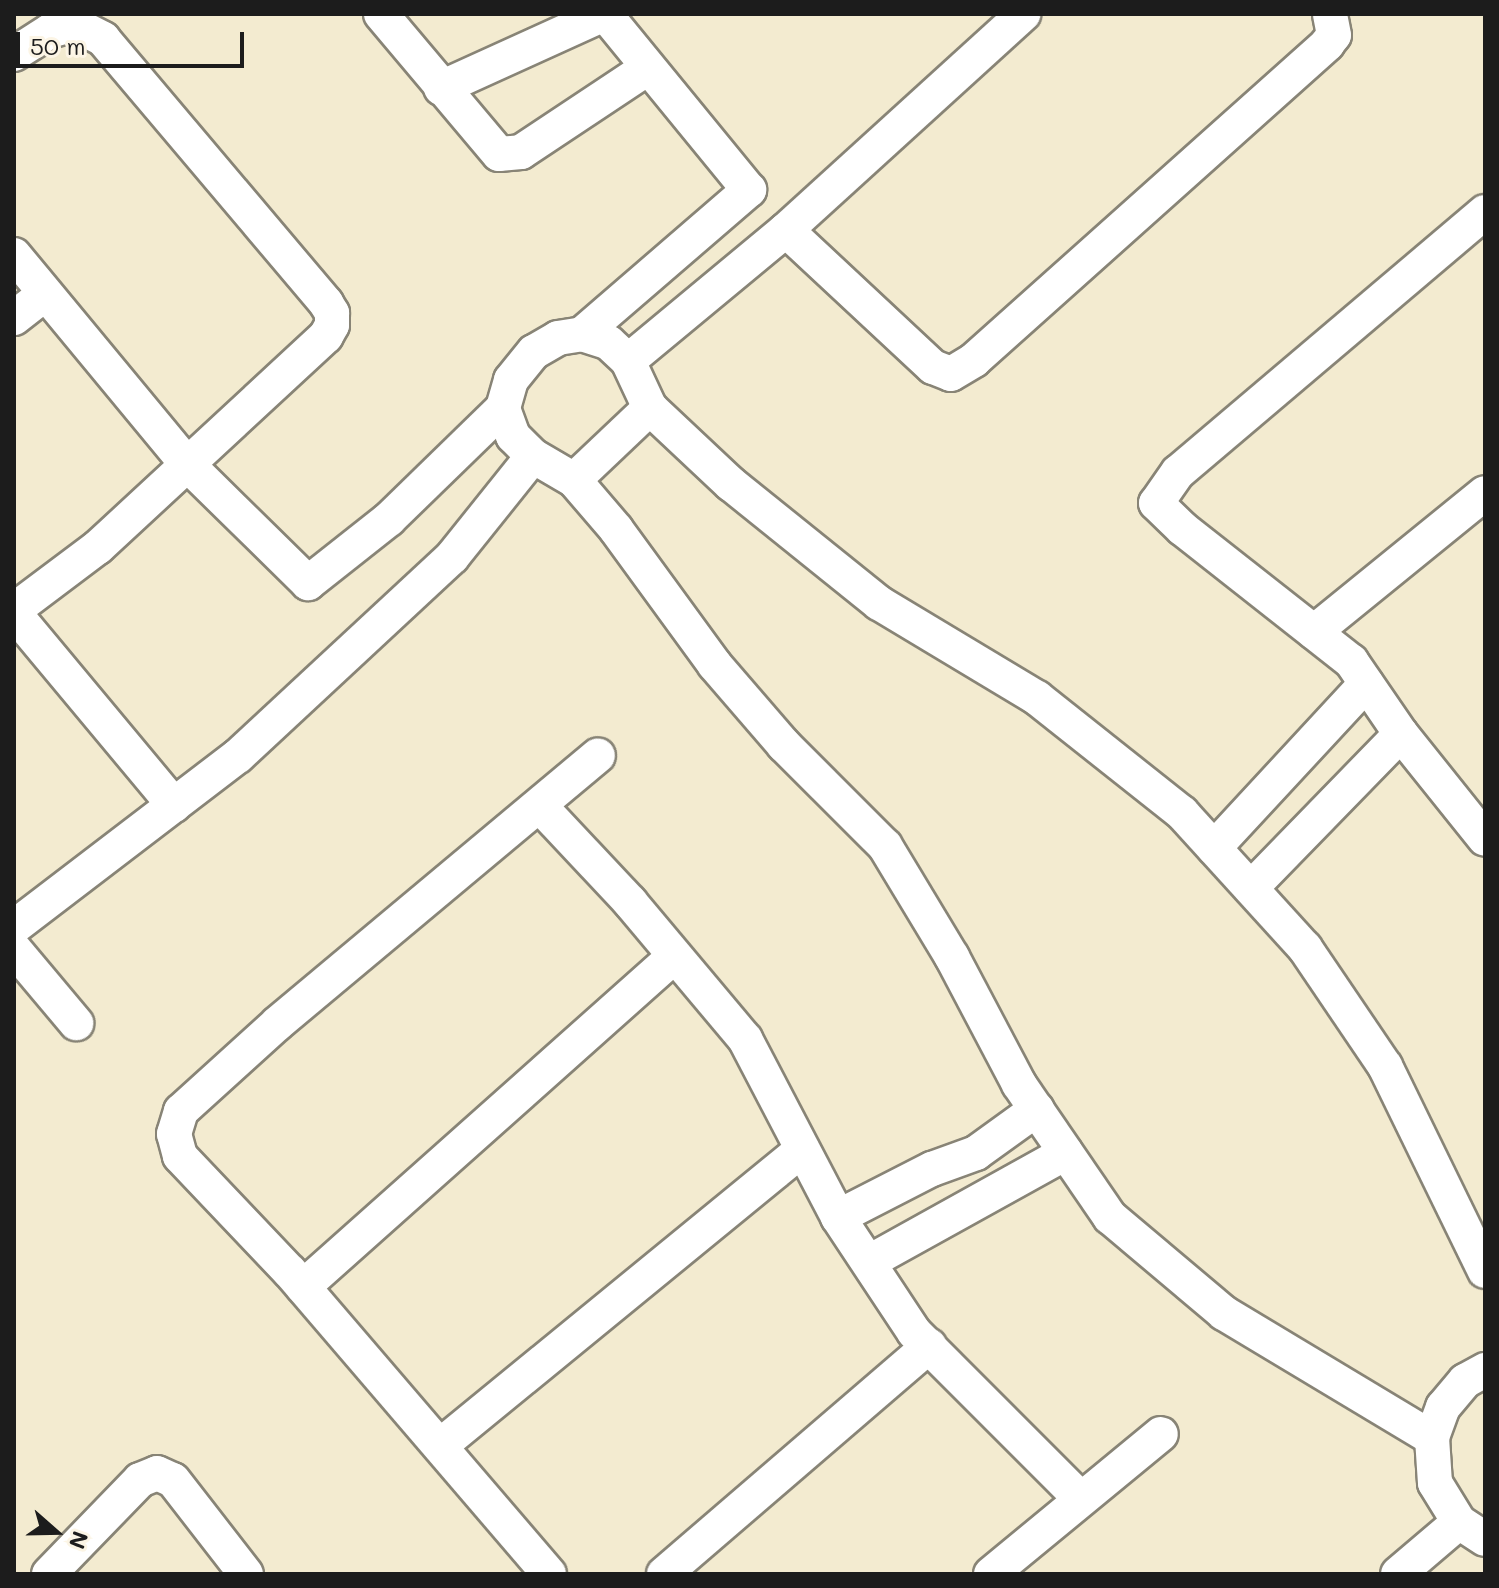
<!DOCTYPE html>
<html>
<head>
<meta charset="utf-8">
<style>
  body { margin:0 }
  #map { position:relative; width:1499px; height:1588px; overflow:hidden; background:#f3ebd0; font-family:Mali,sans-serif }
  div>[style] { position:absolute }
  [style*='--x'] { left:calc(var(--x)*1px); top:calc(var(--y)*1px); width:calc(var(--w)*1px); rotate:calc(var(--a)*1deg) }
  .roads { filter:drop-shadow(2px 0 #888476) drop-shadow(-2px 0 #888476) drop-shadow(0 2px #888476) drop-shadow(0 -2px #888476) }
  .street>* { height:34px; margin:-17px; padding:0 17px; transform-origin:17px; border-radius:17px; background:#fff }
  span { translate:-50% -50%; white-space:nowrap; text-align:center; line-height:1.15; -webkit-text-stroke:6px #fcf5e5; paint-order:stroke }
  .frame { position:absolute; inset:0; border:16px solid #1c1c1c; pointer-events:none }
  .north { position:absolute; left:16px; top:1492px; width:80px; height:80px; -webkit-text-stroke:6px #fcf5e5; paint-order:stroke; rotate:110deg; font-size:22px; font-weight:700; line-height:32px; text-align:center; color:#1c1c1c }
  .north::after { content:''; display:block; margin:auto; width:28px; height:36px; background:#1c1c1c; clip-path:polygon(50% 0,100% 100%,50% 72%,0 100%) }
  .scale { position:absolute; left:16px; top:32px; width:228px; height:36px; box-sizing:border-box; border:4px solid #1c1c1c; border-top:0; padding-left:10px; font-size:24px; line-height:28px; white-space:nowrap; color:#1c1c1c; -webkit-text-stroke:6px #fcf5e5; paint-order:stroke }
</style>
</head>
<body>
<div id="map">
  <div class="roads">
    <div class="street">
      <i style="--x:381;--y:14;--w:183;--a:49.9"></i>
      <i style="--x:499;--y:154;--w:22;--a:-5"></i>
      <i style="--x:521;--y:152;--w:150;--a:-33.6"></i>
      <i style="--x:14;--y:54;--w:43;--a:-32.6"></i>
      <i style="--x:50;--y:31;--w:25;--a:-16"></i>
      <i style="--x:74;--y:24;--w:33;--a:27"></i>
      <i style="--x:103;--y:39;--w:346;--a:49.8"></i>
      <i style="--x:326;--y:303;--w:12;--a:59"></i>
      <i style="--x:332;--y:313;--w:12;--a:90"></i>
      <i style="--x:332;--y:325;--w:13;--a:119"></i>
      <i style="--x:326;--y:336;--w:311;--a:137.2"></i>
      <i style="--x:98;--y:547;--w:105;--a:143.1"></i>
      <i style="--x:441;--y:88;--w:179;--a:-24.4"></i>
      <i style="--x:1485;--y:212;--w:402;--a:139.7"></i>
      <i style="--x:1178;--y:472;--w:38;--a:125"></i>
      <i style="--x:1156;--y:503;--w:37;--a:44"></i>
      <i style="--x:1183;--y:529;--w:214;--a:38.2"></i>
      <i style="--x:1351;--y:661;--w:88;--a:55.6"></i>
      <i style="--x:1401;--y:734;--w:134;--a:51.3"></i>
      <i style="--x:786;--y:230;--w:201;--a:43"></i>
      <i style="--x:933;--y:367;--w:19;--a:21"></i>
      <i style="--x:951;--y:374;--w:27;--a:-31"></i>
      <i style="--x:974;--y:360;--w:474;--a:-41.8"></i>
      <i style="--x:1327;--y:44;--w:11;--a:-52"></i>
      <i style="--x:1334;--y:35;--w:21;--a:-101"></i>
      <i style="--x:14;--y:255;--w:271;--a:50.4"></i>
      <i style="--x:187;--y:464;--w:170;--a:44.5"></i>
      <i style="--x:308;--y:583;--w:103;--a:-38.3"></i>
      <i style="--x:389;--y:519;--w:159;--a:-44.2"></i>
      <i style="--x:14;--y:318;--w:39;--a:-38"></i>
      <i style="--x:582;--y:334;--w:221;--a:-40.8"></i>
      <i style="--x:749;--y:190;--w:227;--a:-129.3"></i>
      <i style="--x:628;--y:361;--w:205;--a:-39.7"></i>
      <i style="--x:786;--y:230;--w:321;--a:-42.3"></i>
      <i style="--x:574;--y:480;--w:105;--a:-43.5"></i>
      <i style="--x:14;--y:613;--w:250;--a:50.2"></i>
      <i style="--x:1314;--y:632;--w:220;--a:-39.1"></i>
      <i style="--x:540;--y:806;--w:132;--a:46.8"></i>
      <i style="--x:630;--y:902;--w:179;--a:50"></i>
      <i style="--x:745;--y:1039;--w:201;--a:62.4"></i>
      <i style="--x:838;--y:1217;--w:138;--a:56.5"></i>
      <i style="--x:914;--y:1332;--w:235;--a:45"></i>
      <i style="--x:1214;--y:848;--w:224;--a:-47.2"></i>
      <i style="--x:1251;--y:888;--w:215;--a:-45.8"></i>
      <i style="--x:14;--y:927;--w:282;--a:-37.4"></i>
      <i style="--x:238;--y:756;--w:292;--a:-42.9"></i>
      <i style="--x:452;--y:557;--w:129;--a:-51.3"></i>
      <i style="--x:14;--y:949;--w:97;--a:50"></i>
      <i style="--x:838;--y:1217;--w:106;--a:-27.1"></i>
      <i style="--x:932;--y:1169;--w:47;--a:-20"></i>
      <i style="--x:976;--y:1153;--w:75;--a:-35.8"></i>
      <i style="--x:869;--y:1262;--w:225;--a:-29"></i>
      <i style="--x:303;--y:1287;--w:497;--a:-41.7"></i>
      <i style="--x:1485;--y:1370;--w:23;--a:151"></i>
      <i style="--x:1465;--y:1381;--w:34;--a:130"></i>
      <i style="--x:1443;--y:1407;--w:33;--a:110"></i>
      <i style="--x:1432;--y:1438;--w:45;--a:86.2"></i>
      <i style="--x:1435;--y:1483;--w:46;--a:58.4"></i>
      <i style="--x:1459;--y:1522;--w:31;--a:33"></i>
      <i style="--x:1432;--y:1438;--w:243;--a:-149"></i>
      <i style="--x:1224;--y:1313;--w:149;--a:-139.9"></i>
      <i style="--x:1110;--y:1217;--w:161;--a:-124.4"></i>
      <i style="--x:1019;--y:1084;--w:144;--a:-117.8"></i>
      <i style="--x:952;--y:957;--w:130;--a:-121.1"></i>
      <i style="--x:885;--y:846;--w:143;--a:-135"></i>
      <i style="--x:784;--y:745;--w:106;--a:-130.8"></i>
      <i style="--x:715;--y:665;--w:168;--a:-126.1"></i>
      <i style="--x:616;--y:529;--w:65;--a:-130.6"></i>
      <i style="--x:574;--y:480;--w:48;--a:-149.7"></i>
      <i style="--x:533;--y:456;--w:28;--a:-135"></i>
      <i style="--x:513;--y:436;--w:30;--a:-110"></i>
      <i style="--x:503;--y:408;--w:29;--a:-74"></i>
      <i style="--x:511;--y:380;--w:36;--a:-51"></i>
      <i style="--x:534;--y:352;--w:28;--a:-30"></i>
      <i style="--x:558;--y:338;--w:24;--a:-9"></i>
      <i style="--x:582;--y:334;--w:28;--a:18"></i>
      <i style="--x:609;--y:343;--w:26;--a:43"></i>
      <i style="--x:628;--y:361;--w:52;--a:64.9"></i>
      <i style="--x:650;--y:408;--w:111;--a:43.2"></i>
      <i style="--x:731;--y:484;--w:190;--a:38.8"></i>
      <i style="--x:879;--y:603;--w:184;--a:31"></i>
      <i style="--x:1037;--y:698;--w:185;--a:38.4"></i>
      <i style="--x:1182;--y:813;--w:183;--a:47.7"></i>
      <i style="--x:1305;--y:948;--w:143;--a:55.9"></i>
      <i style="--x:1385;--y:1066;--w:228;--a:64"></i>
      <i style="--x:440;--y:1446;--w:468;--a:-39.3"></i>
      <i style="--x:49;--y:1574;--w:131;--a:-45.9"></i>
      <i style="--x:140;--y:1480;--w:18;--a:-22"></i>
      <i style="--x:157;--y:1473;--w:17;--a:24"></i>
      <i style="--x:173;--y:1480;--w:119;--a:52.2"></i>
      <i style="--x:549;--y:1574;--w:398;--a:-130.6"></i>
      <i style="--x:290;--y:1272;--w:160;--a:-133.5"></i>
      <i style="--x:180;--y:1156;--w:23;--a:-105"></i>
      <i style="--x:174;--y:1134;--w:24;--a:-73"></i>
      <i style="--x:181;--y:1111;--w:131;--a:-42.2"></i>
      <i style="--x:278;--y:1023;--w:417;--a:-39.9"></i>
      <i style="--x:664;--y:1574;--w:350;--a:-40.7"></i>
      <i style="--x:991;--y:1574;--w:220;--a:-39.5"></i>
      <i style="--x:1398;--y:1574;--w:80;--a:-40.4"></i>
    </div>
  </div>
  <div class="frame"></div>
  <div class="north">N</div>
  <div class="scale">50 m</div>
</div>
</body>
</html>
